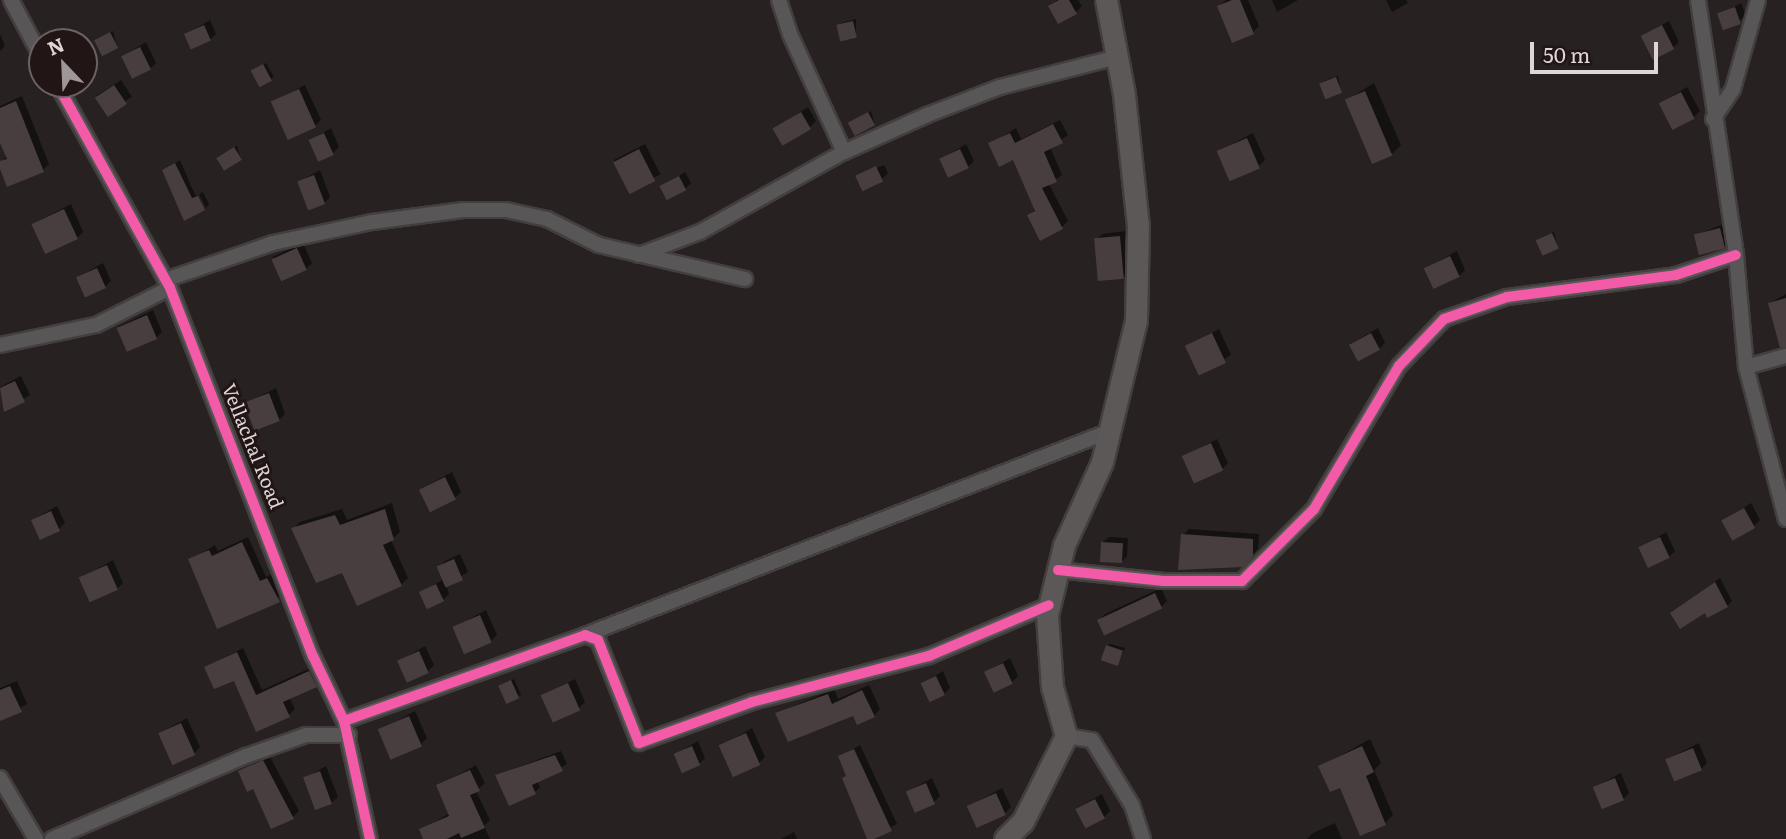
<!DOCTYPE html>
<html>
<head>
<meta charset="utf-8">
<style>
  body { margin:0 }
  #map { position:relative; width:1786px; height:839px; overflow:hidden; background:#272121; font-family:Literata,serif }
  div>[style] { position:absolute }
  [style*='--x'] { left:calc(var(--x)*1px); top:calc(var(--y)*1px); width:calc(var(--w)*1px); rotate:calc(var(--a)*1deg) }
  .shadow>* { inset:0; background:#0007; transform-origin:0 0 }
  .building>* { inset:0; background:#483e3f; transform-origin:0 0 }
  .roads { filter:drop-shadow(2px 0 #443f3f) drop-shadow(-2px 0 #443f3f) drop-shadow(0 2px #443f3f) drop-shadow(0 -2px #443f3f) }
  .minor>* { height:14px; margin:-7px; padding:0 7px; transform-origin:7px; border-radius:7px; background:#595657 }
  .secondary>* { height:21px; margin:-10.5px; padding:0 10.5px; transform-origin:10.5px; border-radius:10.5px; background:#5c5858 }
  .cycleway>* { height:10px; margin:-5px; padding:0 5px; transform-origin:5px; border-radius:5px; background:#f35aa7 }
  span { translate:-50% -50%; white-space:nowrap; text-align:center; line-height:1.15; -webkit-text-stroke:6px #211516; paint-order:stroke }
  .street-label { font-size:19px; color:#dfd6d6 }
  .north { position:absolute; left:28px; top:28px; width:70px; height:70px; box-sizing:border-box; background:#211516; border:2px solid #6d6263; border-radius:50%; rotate:337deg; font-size:19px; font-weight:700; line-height:28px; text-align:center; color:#dfd6d6 }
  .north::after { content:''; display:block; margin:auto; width:24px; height:32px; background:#9f9797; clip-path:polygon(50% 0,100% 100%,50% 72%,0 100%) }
  .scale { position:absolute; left:1530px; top:42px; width:128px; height:32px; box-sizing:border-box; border:4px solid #dfd6d6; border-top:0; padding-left:9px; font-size:21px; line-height:24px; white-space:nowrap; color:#dfd6d6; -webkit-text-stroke:5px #211516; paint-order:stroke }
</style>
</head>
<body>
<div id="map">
  <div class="shadow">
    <i style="clip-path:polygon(1057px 0,1078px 0,1082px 6px,1076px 12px,1051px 6px)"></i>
    <i style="clip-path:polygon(1226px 0,1248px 0,1259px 26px,1253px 32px,1219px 6px)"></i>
    <i style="clip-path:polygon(1272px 0,1298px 0,1277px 12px)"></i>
    <i style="clip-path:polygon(1386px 0,1406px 0,1408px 3px,1392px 12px)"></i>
    <i style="clip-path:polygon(1741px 3px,1746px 16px,1726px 29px,1720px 16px)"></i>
    <i style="clip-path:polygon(856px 19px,856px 36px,838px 26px,841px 23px)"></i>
    <i style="clip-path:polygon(210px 20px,216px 34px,210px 40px,186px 34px)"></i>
    <i style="clip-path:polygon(1669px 21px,1679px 42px,1673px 48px,1643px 36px)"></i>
    <i style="clip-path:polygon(113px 31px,117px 47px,96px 41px,98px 38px)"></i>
    <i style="clip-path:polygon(0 34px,5px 46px,0 51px)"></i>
    <i style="clip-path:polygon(146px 42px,156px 63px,150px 69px,123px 56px)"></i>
    <i style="clip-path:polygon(266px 63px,274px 77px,261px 85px,256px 69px)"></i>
    <i style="clip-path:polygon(1338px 76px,1341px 91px,1321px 84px,1324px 81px)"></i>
    <i style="left:121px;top:80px;width:20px;height:29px;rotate:57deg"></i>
    <i style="clip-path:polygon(1374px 83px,1401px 145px,1391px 155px,1347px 100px)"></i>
    <i style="clip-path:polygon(305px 85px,321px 120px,315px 126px,273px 102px)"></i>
    <i style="clip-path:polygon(1687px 87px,1700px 111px,1694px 117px,1661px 103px)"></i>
    <i style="clip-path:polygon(22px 96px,49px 164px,43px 170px,0 164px,7px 156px,0 139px,0 106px)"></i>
    <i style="clip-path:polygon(808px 107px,816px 121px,810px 127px,774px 129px)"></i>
    <i style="clip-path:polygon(871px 111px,874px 123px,852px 121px)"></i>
    <i style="clip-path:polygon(1060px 120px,1068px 135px,1050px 147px,1062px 175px,1049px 184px,1068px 221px,1062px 227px,1029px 215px,1035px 209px,1014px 158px,990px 144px,1016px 128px,1021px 139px)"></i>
    <i style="clip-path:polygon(331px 128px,339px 147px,333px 153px,311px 140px)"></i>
    <i style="clip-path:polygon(1253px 133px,1265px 160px,1259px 166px,1219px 151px)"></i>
    <i style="left:645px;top:144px;width:34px;height:35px;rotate:63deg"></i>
    <i style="clip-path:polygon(966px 144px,974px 161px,968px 167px,941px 159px)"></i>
    <i style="clip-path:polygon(237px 146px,241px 159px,221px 155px)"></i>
    <i style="clip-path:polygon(180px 160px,192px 188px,203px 210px,164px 170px)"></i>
    <i style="clip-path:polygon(884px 165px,888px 173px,882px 179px,857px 176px)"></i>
    <i style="clip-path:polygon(320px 170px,330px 197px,324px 203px,299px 182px)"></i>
    <i style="clip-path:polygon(685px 172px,691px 183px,685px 189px,662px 187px)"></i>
    <i style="clip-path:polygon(203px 192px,209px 204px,206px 208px,199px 194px)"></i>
    <i style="clip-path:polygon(71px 204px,83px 232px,77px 238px,33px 224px)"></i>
    <i style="clip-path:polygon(1726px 223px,1730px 241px,1724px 247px,1696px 235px)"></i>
    <i style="clip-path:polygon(1126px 231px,1129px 272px,1123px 278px,1096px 240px,1102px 234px)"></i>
    <i style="clip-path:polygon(1554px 232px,1558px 248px,1538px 241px,1540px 238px)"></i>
    <i style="clip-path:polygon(303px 243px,312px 263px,306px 269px,272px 257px)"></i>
    <i style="clip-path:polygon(1457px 251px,1465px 270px,1459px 276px,1426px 268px)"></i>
    <i style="clip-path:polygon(103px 263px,111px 281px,105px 287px,78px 277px)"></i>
    <i style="clip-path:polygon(1786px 294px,1786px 326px,1770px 303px)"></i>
    <i style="clip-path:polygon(153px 310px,162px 332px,156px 338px,118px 327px)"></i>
    <i style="clip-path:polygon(1378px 328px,1385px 343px,1379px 349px,1350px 344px)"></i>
    <i style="clip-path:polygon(1219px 329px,1231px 355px,1199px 374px,1187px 347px)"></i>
    <i style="clip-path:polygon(21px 376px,30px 395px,5px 410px,0 387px)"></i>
    <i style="clip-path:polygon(276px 388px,285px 414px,279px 420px,246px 403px)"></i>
    <i style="clip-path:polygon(1217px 439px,1228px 463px,1222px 469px,1184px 457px)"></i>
    <i style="clip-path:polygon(452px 472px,461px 492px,455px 498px,421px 489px)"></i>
    <i style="clip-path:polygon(392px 503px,400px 532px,391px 540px,408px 578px,401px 585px,343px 571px,293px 529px,300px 522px,342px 509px,347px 520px)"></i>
    <i style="clip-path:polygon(1751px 503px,1760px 520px,1754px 526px,1723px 521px)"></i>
    <i style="clip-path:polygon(57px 506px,65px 523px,59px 529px,32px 520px)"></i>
    <i style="clip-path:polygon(1189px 529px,1259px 534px,1258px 549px,1242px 565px,1183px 535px)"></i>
    <i style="clip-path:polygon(1666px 532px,1675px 551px,1669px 557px,1641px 548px)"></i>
    <i style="clip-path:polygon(248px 537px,266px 577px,274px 573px,285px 594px,218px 627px,190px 560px,215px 545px,218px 551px)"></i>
    <i style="clip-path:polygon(1109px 537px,1128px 538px,1127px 556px,1121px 562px,1102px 543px)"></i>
    <i style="clip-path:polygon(460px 554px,468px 572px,446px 585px,449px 594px,443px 600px,421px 592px,444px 579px,439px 567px,445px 561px)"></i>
    <i style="clip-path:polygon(113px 560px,123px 583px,117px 589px,81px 578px)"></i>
    <i style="clip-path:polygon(1720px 578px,1732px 601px,1727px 606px,1705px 611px,1677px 609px)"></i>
    <i style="clip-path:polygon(1161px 588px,1167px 601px,1161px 607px,1104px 633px,1099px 620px,1105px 614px)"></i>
    <i style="clip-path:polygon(486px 610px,497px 635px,491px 641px,455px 627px)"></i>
    <i style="clip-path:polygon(1110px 644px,1125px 648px,1118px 664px,1107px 646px)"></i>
    <i style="clip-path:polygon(425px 646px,434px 665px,428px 671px,399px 661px)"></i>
    <i style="clip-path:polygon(243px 648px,262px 690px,315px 666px,322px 679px,289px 697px,295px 709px,289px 715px,257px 730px,234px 678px,206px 667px)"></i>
    <i style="clip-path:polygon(1010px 658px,1018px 676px,1012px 682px,986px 672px)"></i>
    <i style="clip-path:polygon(943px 671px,950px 688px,944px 694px,922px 684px)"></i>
    <i style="left:514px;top:679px;width:17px;height:15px;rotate:65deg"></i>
    <i style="clip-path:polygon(575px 679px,585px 702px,579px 708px,543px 696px)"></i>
    <i style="clip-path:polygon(17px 681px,27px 704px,0 719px,0 688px)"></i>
    <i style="clip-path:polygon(869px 685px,880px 709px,874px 716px,777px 713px,834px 689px,838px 699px)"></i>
    <i style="clip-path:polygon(415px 711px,427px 738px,421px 744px,380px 730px)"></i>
    <i style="clip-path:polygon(187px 718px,200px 747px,194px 754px,160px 733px)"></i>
    <i style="clip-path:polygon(752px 728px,765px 757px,759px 763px,721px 746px)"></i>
    <i style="clip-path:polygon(1370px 739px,1381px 763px,1374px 770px,1393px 815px,1385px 823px,1320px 767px)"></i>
    <i style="clip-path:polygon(698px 741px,705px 758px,699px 764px,676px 754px)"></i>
    <i style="clip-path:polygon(1699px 743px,1707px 763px,1701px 769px,1667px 759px)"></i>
    <i style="clip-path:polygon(860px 745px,897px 824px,869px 839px,840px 757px)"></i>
    <i style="clip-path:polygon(561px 751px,567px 764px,537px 781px,540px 787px,535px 792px,497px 775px)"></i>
    <i style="clip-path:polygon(269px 755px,299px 811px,293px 817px,240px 772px)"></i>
    <i style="clip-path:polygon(476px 765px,485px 783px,476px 791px,490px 820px,484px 826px,490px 839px,425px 839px,421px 830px,450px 813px,438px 786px)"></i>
    <i style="clip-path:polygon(326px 766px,338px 797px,331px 803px,305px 778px)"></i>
    <i style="clip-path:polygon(1621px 773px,1629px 793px,1623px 799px,1595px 787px)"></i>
    <i style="clip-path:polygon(932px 778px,940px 796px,934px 802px,908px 791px)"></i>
    <i style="clip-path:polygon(1002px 788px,1011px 807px,1005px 813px,969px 806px)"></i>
    <i style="clip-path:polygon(1102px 794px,1110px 811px,1104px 817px,1077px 808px)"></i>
    <i style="clip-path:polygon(1335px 823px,1342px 839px,1307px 839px,1313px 833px)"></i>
    <i style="clip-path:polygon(794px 832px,797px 839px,781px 839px)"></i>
  </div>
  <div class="building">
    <i style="clip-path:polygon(1059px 0,1069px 0,1077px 14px,1058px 24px,1048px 6px)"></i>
    <i style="clip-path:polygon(1232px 0,1240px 0,1254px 34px,1232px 43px,1217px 6px)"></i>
    <i style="left:1735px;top:7px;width:18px;height:19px;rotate:71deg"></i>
    <i style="left:853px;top:21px;width:17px;height:17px;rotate:77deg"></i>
    <i style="left:204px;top:25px;width:17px;height:22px;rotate:66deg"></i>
    <i style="left:1662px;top:25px;width:27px;height:24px;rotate:63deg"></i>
    <i style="left:110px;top:32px;width:18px;height:18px;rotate:63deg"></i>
    <i style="left:140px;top:47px;width:25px;height:21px;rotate:64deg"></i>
    <i style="left:263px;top:64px;width:19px;height:14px;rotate:62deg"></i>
    <i style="left:1336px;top:77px;width:17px;height:18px;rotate:69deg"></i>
    <i style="left:114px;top:85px;width:23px;height:23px;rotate:56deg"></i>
    <i style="left:299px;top:89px;width:42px;height:31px;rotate:66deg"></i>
    <i style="left:1365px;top:91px;width:70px;height:22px;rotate:67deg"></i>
    <i style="left:1681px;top:92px;width:30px;height:25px;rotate:63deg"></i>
    <i style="clip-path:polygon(16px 101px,44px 172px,7px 187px,0 169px,0 161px,7px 159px,0 143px,0 108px)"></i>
    <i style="left:801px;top:112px;width:20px;height:33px;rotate:60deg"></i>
    <i style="left:868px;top:112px;width:15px;height:23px;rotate:62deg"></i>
    <i style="clip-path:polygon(1053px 124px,1063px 143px,1044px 152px,1057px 182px,1042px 188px,1063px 229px,1040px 241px,1027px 215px,1035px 211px,1013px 160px,999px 167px,988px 143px,1010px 133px,1015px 143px)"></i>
    <i style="left:324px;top:133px;width:24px;height:17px;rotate:66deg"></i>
    <i style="left:1247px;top:138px;width:33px;height:33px;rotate:67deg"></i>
    <i style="left:234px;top:147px;width:15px;height:21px;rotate:58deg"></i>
    <i style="left:639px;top:149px;width:36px;height:29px;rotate:63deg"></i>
    <i style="left:960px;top:149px;width:21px;height:23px;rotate:65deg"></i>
    <i style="clip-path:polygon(175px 163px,192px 198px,198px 196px,205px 210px,184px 221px,162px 170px)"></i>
    <i style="left:876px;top:166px;width:17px;height:23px;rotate:65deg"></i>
    <i style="left:314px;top:175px;width:31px;height:18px;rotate:69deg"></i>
    <i style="left:679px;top:176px;width:16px;height:22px;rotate:63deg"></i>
    <i style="left:64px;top:209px;width:33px;height:36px;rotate:65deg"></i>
    <i style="left:1720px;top:228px;width:21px;height:27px;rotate:76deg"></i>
    <i style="left:1552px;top:233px;width:17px;height:18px;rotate:66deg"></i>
    <i style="left:1120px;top:236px;width:43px;height:26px;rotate:85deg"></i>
    <i style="left:297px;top:248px;width:24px;height:28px;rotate:66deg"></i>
    <i style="left:1450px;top:256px;width:23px;height:29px;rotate:65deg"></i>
    <i style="left:97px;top:268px;width:22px;height:23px;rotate:66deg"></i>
    <i style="clip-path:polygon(1786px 298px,1786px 347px,1780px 348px,1768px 303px)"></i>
    <i style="left:147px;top:315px;width:26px;height:33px;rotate:67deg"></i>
    <i style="left:1212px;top:333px;width:33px;height:30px;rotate:65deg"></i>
    <i style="left:1371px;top:333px;width:19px;height:25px;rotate:62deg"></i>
    <i style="clip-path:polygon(15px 381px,25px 402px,4px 412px,0 388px)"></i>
    <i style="left:269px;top:393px;width:30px;height:27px;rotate:69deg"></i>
    <i style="left:1211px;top:443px;width:30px;height:32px;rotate:66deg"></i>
    <i style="left:445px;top:477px;width:25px;height:29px;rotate:64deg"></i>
    <i style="left:1744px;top:508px;width:23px;height:26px;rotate:61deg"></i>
    <i style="clip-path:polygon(385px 509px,394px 540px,383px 545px,402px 586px,357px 606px,342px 573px,316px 583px,291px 528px,335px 515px,340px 525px)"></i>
    <i style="left:51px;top:511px;width:22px;height:22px;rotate:66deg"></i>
    <i style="clip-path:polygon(1181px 534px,1253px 539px,1253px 556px,1243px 567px,1178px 570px)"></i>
    <i style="left:1660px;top:537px;width:23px;height:24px;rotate:65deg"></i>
    <i style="clip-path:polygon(242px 542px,260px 581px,267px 578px,280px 602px,217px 629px,188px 559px,209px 550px,212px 556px)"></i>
    <i style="left:1101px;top:542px;width:22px;height:20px;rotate:3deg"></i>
    <i style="left:454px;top:559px;width:23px;height:19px;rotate:67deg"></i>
    <i style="left:107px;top:565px;width:27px;height:31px;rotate:66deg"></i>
    <i style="clip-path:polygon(1715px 582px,1728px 607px,1707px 618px,1705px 613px,1680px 629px,1670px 613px)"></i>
    <i style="left:436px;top:584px;width:19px;height:19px;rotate:65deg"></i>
    <i style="left:1155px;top:593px;width:17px;height:64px;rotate:65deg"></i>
    <i style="left:480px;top:615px;width:30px;height:30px;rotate:67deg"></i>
    <i style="left:1106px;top:645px;width:18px;height:16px;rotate:19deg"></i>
    <i style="left:419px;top:651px;width:24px;height:24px;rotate:66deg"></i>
    <i style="clip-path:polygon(237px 652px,256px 695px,309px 671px,317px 687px,283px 702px,290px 717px,256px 732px,234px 681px,214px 689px,204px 667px)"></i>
    <i style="left:1003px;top:663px;width:23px;height:21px;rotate:65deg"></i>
    <i style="left:936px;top:676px;width:21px;height:17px;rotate:65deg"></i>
    <i style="left:511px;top:680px;width:20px;height:14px;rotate:66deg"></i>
    <i style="left:568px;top:683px;width:30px;height:30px;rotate:66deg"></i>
    <i style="clip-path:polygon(10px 686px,22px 712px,0 721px,0 690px)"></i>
    <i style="clip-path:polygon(862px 690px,875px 717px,857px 725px,853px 716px,788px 742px,775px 713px,828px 694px,832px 704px)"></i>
    <i style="left:409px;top:716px;width:33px;height:34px;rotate:67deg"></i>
    <i style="left:181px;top:723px;width:35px;height:25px;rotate:66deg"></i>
    <i style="left:746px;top:733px;width:35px;height:30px;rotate:66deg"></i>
    <i style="left:692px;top:746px;width:21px;height:20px;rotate:67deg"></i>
    <i style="clip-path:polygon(1362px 746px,1374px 772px,1366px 776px,1386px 825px,1360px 836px,1340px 788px,1330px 792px,1318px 766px)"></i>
    <i style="left:1693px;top:748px;width:24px;height:30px;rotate:68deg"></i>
    <i style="clip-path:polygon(854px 749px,892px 831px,874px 839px,867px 839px,842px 778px,846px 776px,838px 756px)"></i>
    <i style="clip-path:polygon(555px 755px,563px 771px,532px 785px,536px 794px,509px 806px,495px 775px)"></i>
    <i style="clip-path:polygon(263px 760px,294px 819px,271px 829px,253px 789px,247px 792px,238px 771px)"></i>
    <i style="clip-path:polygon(470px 770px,480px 791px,470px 795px,485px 828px,461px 838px,459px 833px,447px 839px,423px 839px,419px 829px,449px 816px,436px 785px)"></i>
    <i style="left:320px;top:771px;width:35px;height:18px;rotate:70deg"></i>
    <i style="left:1615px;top:778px;width:24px;height:24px;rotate:68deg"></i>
    <i style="left:926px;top:783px;width:23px;height:22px;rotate:67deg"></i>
    <i style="left:996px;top:793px;width:24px;height:32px;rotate:66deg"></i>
    <i style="left:1095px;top:799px;width:22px;height:22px;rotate:63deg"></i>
  </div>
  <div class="roads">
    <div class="minor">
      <i style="--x:11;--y:0;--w:66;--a:61.9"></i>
      <i style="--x:779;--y:0;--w:36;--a:72"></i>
      <i style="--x:790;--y:34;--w:130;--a:65.4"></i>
      <i style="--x:1698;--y:0;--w:258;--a:81.5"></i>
      <i style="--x:1736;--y:255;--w:112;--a:84.9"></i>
      <i style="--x:1746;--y:367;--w:157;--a:75.3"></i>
      <i style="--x:57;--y:84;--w:233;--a:61"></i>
      <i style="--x:170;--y:288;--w:395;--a:68.8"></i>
      <i style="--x:313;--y:656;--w:72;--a:64.5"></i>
      <i style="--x:344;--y:721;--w:121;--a:77.6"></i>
      <i style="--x:1713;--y:119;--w:36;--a:-56"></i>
      <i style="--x:1733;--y:89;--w:92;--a:-74.3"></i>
      <i style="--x:639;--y:255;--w:65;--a:-20.7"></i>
      <i style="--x:700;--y:232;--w:165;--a:-29.1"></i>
      <i style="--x:844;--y:152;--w:91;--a:-24"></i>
      <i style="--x:927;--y:115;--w:78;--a:-21"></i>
      <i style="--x:1000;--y:87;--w:121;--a:-14.4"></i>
      <i style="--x:165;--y:280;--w:114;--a:-18.9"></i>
      <i style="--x:273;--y:243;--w:101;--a:-12"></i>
      <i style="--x:372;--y:222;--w:92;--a:-7.5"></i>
      <i style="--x:463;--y:210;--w:43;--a:0"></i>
      <i style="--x:506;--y:210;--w:42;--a:12.4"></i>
      <i style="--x:547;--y:219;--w:58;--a:26.6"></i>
      <i style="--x:599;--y:245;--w:150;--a:13.1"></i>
      <i style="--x:0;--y:345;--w:98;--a:-11.8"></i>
      <i style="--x:96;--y:325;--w:83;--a:-26.6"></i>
      <i style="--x:1746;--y:367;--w:41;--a:-15.4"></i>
      <i style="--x:1058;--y:570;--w:106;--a:6"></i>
      <i style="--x:1163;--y:581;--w:79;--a:0"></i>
      <i style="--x:1242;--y:581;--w:102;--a:-45"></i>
      <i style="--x:1314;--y:509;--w:166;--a:-59.3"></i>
      <i style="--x:1399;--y:366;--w:65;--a:-46.2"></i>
      <i style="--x:1444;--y:319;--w:67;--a:-19.2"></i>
      <i style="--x:1507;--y:297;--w:170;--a:-7.4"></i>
      <i style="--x:1676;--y:275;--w:63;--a:-18.4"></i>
      <i style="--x:585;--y:635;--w:563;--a:-21.23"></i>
      <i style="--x:344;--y:721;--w:256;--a:-19.6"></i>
      <i style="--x:585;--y:635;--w:14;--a:21"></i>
      <i style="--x:598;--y:640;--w:111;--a:68.3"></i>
      <i style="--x:639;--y:743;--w:120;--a:-19.9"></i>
      <i style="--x:752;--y:702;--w:183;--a:-14.6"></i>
      <i style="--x:929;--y:656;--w:130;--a:-23"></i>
      <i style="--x:1066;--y:736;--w:26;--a:9"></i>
      <i style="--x:1092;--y:740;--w:76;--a:58.4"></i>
      <i style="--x:1132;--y:805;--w:36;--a:72"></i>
      <i style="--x:0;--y:778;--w:71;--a:59.5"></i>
      <i style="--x:52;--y:839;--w:211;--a:-23.2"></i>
      <i style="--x:246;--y:756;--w:64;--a:-19.3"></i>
      <i style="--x:306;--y:735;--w:43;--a:0"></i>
    </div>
    <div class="secondary">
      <i style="--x:1005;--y:839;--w:25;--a:-45"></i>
      <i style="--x:1023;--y:821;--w:95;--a:-63.2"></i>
      <i style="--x:1066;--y:736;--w:51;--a:-105.9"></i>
      <i style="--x:1052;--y:687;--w:72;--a:-94"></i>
      <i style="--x:1047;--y:615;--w:72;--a:-76.3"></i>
      <i style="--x:1064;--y:545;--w:91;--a:-65.4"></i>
      <i style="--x:1102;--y:462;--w:146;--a:-76.5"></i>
      <i style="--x:1136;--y:320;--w:94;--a:-88.8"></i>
      <i style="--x:1138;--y:226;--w:133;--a:-96.1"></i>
      <i style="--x:1124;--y:94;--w:96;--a:-100.8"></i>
    </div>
  </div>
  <div class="cycleway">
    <i style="--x:57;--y:84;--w:233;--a:61"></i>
    <i style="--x:170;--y:288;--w:395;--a:68.8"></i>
    <i style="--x:313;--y:656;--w:72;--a:64.5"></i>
    <i style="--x:344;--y:721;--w:121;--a:77.6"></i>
    <i style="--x:1058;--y:570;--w:106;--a:6"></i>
    <i style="--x:1163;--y:581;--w:79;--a:0"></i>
    <i style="--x:1242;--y:581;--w:102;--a:-45"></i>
    <i style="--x:1314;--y:509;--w:166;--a:-59.3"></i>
    <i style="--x:1399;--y:366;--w:65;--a:-46.2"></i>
    <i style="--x:1444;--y:319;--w:67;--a:-19.2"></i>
    <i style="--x:1507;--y:297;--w:170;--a:-7.4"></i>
    <i style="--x:1676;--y:275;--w:63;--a:-18.4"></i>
    <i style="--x:344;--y:721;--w:256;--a:-19.6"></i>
    <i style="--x:585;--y:635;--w:14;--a:21"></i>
    <i style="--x:598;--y:640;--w:111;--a:68.3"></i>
    <i style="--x:639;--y:743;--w:120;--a:-19.9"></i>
    <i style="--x:752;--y:702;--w:183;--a:-14.6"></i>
    <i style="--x:929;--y:656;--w:130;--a:-23"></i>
  </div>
  <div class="street-label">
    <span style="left:253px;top:446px;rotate:68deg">Vellachal Road</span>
  </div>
  <div class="north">N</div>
  <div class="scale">50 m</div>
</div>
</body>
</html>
